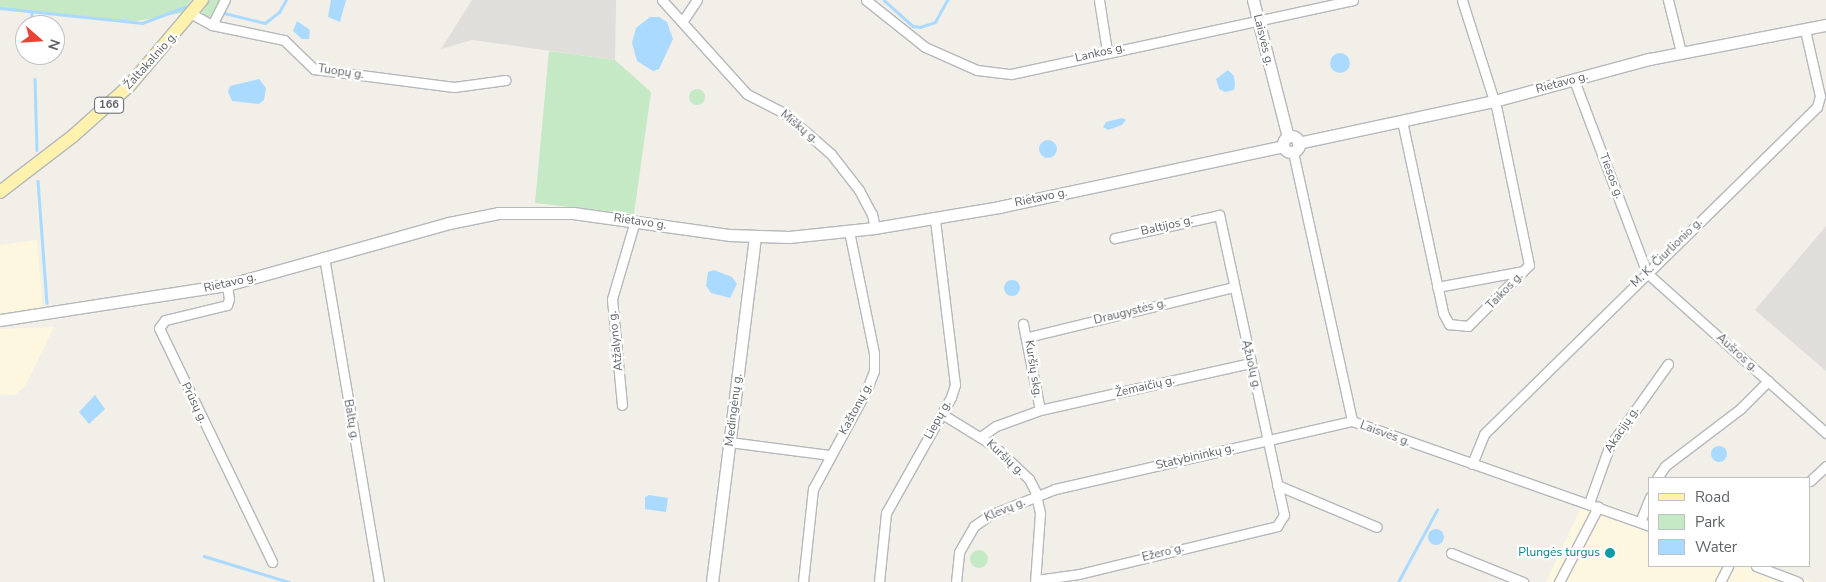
<!DOCTYPE html>
<html>
<head>
<meta charset="utf-8">
<style>
  body { margin:0 }
  #map { position:relative; width:1826px; height:582px; overflow:hidden; background:#f1efe8; font-family:"Nunito Sans",sans-serif }
  div>[style] { position:absolute }
  [style*='--x'] { left:calc(var(--x)*1px); top:calc(var(--y)*1px); width:calc(var(--w)*1px); rotate:calc(var(--a)*1deg) }
  .commercial>* { inset:0; background:#fef7e0 }
  .industrial>* { inset:0; background:#e0deda }
  .green>* { inset:0; background:#c5e8c5 }
  .round { border-radius:50% }
  .water>* { inset:0; background:#aadaff }
  .stream>* { height:2.5px; margin:-1.25px; padding:0 1.25px; transform-origin:1.25px; border-radius:1.25px; background:#aadaff }
  .roads { filter:drop-shadow(1px 0 #b5b8bc) drop-shadow(-1px 0 #b5b8bc) drop-shadow(0 1px #b5b8bc) drop-shadow(0 -1px #b5b8bc) }
  .street>* { height:9px; margin:-4.5px; padding:0 4.5px; transform-origin:4.5px; border-radius:4.5px; background:#fff }
  .secondary>* { height:11px; margin:-5.5px; padding:0 5.5px; transform-origin:5.5px; border-radius:5.5px; background:#fff }
  .secondary>.ring { margin:-5.5px; padding:0; box-sizing:content-box; background:none; border:11px solid #fff; border-radius:50% }
  .primary>* { height:12px; margin:-6px; padding:0 6px; transform-origin:6px; border-radius:6px; background:#fff2af }
  .dots>* { width:14px; height:14px; translate:-50% -50%; box-sizing:border-box; border:2px solid #fff; border-radius:50% }
  span { translate:-50% -50%; white-space:nowrap; text-align:center; line-height:1.15; -webkit-text-stroke:4.5px #fff; paint-order:stroke }
  .shield-label span { padding:1px 4px; background:#fff; border:1px solid; border-radius:4px; -webkit-text-stroke-width:0 }
  .shield-label { font-size:11px; color:#5f6368; font-weight:700 }
  .street-label { font-size:12px; color:#5f6368 }
  .culture-label { font-size:12px; color:#0d838f }
  .right { translate:-100% -50%; text-align:right }
  .legend { position:absolute; left:1648px; top:477px; width:162px; height:90px; box-sizing:border-box; background:#fff; border:1px solid #bfc1c3; margin:0; padding:6px 9px; list-style:none; font-size:15px; color:#5f6368 }
  .legend li { display:flex; align-items:center; gap:10px; height:25px }
  .legend b { width:25px; border:1px solid #bfc1c3 }
  .north { position:absolute; left:15px; top:15px; width:50px; height:50px; box-sizing:border-box; background:#fff; border:1px solid #bfc1c3; border-radius:50%; rotate:109deg; font-size:14px; font-weight:700; line-height:20px; text-align:center; color:#5f6368 }
  .north::after { content:''; display:block; margin:auto; width:18px; height:22px; background:#ea4335; clip-path:polygon(50% 0,100% 100%,50% 72%,0 100%) }
</style>
</head>
<body>
<div id="map">
  <div class="commercial">
    <i style="clip-path:polygon(37px 240px,43px 310px,0 315px,0 245px)"></i>
    <i style="clip-path:polygon(54px 327px,25px 386px,15px 395px,0 394px,0 329px)"></i>
    <i style="clip-path:polygon(1586px 497px,1650px 519px,1650px 566px,1772px 566px,1812px 582px,1546px 582px)"></i>
  </div>
  <div class="industrial">
    <i style="clip-path:polygon(472px 0,616px 0,615px 60px,472px 40px,441px 49px)"></i>
    <i style="clip-path:polygon(1826px 226px,1826px 371px,1755px 310px)"></i>
  </div>
  <div class="green">
    <i style="clip-path:polygon(0 0,191px 0,182px 13px,130px 22px,0 8px)"></i>
    <i style="clip-path:polygon(210px 0,221px 0,209px 19px,202px 12px)"></i>
    <i style="clip-path:polygon(549px 51px,615px 60px,651px 92px,634px 214px,535px 203px)"></i>
    <i class="round" style="left:689px;top:89px;width:16px;height:16px"></i>
    <i class="round" style="left:970px;top:550px;width:18px;height:18px"></i>
  </div>
  <div class="water">
    <i style="clip-path:polygon(331px 0,346px 0,340px 22px,328px 17px)"></i>
    <i style="clip-path:polygon(650px 17px,659px 17px,667px 22px,673px 39px,659px 69px,653px 71px,637px 61px,632px 43px,636px 28px)"></i>
    <i style="clip-path:polygon(297px 21px,310px 30px,309px 39px,302px 39px,293px 31px)"></i>
    <i class="round" style="left:1330px;top:53px;width:20px;height:20px"></i>
    <i style="clip-path:polygon(1228px 70px,1234px 76px,1235px 85px,1234px 90px,1225px 92px,1219px 89px,1216px 79px)"></i>
    <i style="clip-path:polygon(259px 79px,266px 88px,264px 100px,259px 104px,232px 101px,228px 92px,230px 86px)"></i>
    <i style="clip-path:polygon(1122px 118px,1126px 120px,1122px 125px,1108px 130px,1103px 127px,1106px 122px)"></i>
    <i class="round" style="left:1039px;top:140px;width:18px;height:18px"></i>
    <i style="clip-path:polygon(714px 270px,732px 277px,737px 284px,730px 298px,711px 293px,706px 286px,708px 272px)"></i>
    <i class="round" style="left:1004px;top:280px;width:16px;height:16px"></i>
    <i style="clip-path:polygon(95px 395px,105px 409px,89px 424px,79px 412px)"></i>
    <i class="round" style="left:1711px;top:446px;width:16px;height:16px"></i>
    <i style="clip-path:polygon(649px 495px,668px 498px,666px 512px,645px 509px,645px 497px)"></i>
    <i class="round" style="left:1428px;top:529px;width:16px;height:16px"></i>
  </div>
  <div class="stream">
    <i style="--x:884;--y:0;--w:39;--a:42"></i>
    <i style="--x:913;--y:26;--w:7;--a:8"></i>
    <i style="--x:920;--y:27;--w:16;--a:-18"></i>
    <i style="--x:935;--y:22;--w:25;--a:-61"></i>
    <i style="--x:0;--y:8;--w:143;--a:6"></i>
    <i style="--x:142;--y:23;--w:46;--a:-20.4"></i>
    <i style="--x:32;--y:12;--w:13;--a:90"></i>
    <i style="--x:220;--y:12;--w:46;--a:13.7"></i>
    <i style="--x:265;--y:23;--w:18;--a:-38"></i>
    <i style="--x:279;--y:12;--w:14;--a:-60"></i>
    <i style="--x:33;--y:55;--w:7;--a:82"></i>
    <i style="--x:35;--y:79;--w:71;--a:88.4"></i>
    <i style="--x:38;--y:181;--w:122;--a:85.8"></i>
    <i style="--x:204;--y:556;--w:89;--a:17"></i>
    <i style="--x:1398;--y:582;--w:82;--a:-61.6"></i>
  </div>
  <div class="roads">
    <div class="street">
      <i style="--x:662;--y:0;--w:127;--a:47.9"></i>
      <i style="--x:747;--y:94;--w:42;--a:27.2"></i>
      <i style="--x:784;--y:113;--w:62;--a:41.1"></i>
      <i style="--x:831;--y:154;--w:46;--a:52.1"></i>
      <i style="--x:859;--y:190;--w:27;--a:62"></i>
      <i style="--x:872;--y:214;--w:14;--a:78"></i>
      <i style="--x:866;--y:0;--w:75;--a:38.5"></i>
      <i style="--x:925;--y:47;--w:57;--a:23.9"></i>
      <i style="--x:977;--y:70;--w:34;--a:7"></i>
      <i style="--x:1011;--y:74;--w:350;--a:-12.2"></i>
      <i style="--x:1099;--y:0;--w:52;--a:81.1"></i>
      <i style="--x:1668;--y:0;--w:54;--a:76"></i>
      <i style="--x:192;--y:14;--w:23;--a:29"></i>
      <i style="--x:212;--y:25;--w:74;--a:11.8"></i>
      <i style="--x:284;--y:40;--w:42;--a:44"></i>
      <i style="--x:314;--y:69;--w:141;--a:7.3"></i>
      <i style="--x:454;--y:87;--w:52;--a:-7.7"></i>
      <i style="--x:682;--y:22;--w:27;--a:-56"></i>
      <i style="--x:212;--y:25;--w:28;--a:-63"></i>
      <i style="--x:1574;--y:80;--w:206;--a:69.3"></i>
      <i style="--x:1647;--y:273;--w:240;--a:41.8"></i>
      <i style="--x:1402;--y:121;--w:196;--a:77.9"></i>
      <i style="--x:1443;--y:313;--w:13;--a:61"></i>
      <i style="--x:1449;--y:324;--w:19;--a:6"></i>
      <i style="--x:1468;--y:326;--w:86;--a:-45"></i>
      <i style="--x:1529;--y:265;--w:158;--a:-101.7"></i>
      <i style="--x:1497;--y:110;--w:115;--a:-107.7"></i>
      <i style="--x:1293;--y:152;--w:275;--a:77.6"></i>
      <i style="--x:1352;--y:421;--w:316;--a:19.4"></i>
      <i style="--x:324;--y:257;--w:330;--a:80.4"></i>
      <i style="--x:227;--y:285;--w:14;--a:82"></i>
      <i style="--x:229;--y:299;--w:6;--a:108"></i>
      <i style="--x:227;--y:305;--w:64;--a:166.4"></i>
      <i style="--x:165;--y:320;--w:10;--a:127"></i>
      <i style="--x:159;--y:328;--w:260;--a:64.2"></i>
      <i style="--x:1437;--y:287;--w:87;--a:-10.5"></i>
      <i style="--x:1028;--y:337;--w:211;--a:-13.7"></i>
      <i style="--x:622;--y:405;--w:106;--a:-95.4"></i>
      <i style="--x:612;--y:299;--w:81;--a:-73.6"></i>
      <i style="--x:1040;--y:410;--w:215;--a:-12.6"></i>
      <i style="--x:942;--y:414;--w:61;--a:31.6"></i>
      <i style="--x:994;--y:446;--w:48;--a:43.3"></i>
      <i style="--x:1029;--y:479;--w:13;--a:63"></i>
      <i style="--x:1035;--y:491;--w:23;--a:77"></i>
      <i style="--x:1040;--y:513;--w:69;--a:94.1"></i>
      <i style="--x:982;--y:436;--w:17;--a:-36"></i>
      <i style="--x:996;--y:426;--w:47;--a:-20"></i>
      <i style="--x:1040;--y:410;--w:88;--a:-101.2"></i>
      <i style="--x:730;--y:442;--w:101;--a:7.4"></i>
      <i style="--x:1472;--y:464;--w:32;--a:-68"></i>
      <i style="--x:1484;--y:434;--w:467;--a:-44.5"></i>
      <i style="--x:1817;--y:107;--w:11;--a:-75"></i>
      <i style="--x:1820;--y:96;--w:68;--a:-102.8"></i>
      <i style="--x:1657;--y:478;--w:14;--a:-56"></i>
      <i style="--x:1665;--y:466;--w:94;--a:-37.2"></i>
      <i style="--x:1740;--y:409;--w:40;--a:-45"></i>
      <i style="--x:1810;--y:481;--w:22;--a:-43"></i>
      <i style="--x:1277;--y:485;--w:108;--a:22.8"></i>
      <i style="--x:1589;--y:503;--w:59;--a:-70.3"></i>
      <i style="--x:1609;--y:447;--w:102;--a:-54.6"></i>
      <i style="--x:1640;--y:522;--w:27;--a:-68"></i>
      <i style="--x:1451;--y:553;--w:78;--a:21.9"></i>
      <i style="--x:1756;--y:566;--w:45;--a:20.9"></i>
      <i style="--x:1036;--y:580;--w:43;--a:-7.9"></i>
      <i style="--x:1079;--y:574;--w:204;--a:-13.6"></i>
      <i style="--x:1277;--y:526;--w:13;--a:-58"></i>
      <i style="--x:1284;--y:515;--w:307;--a:-102.2"></i>
      <i style="--x:1219;--y:215;--w:107;--a:167.5"></i>
      <i style="--x:803;--y:582;--w:94;--a:-83.9"></i>
      <i style="--x:813;--y:489;--w:114;--a:-61.6"></i>
      <i style="--x:867;--y:389;--w:19;--a:-69"></i>
      <i style="--x:874;--y:371;--w:18;--a:-90"></i>
      <i style="--x:874;--y:353;--w:125;--a:-101.6"></i>
      <i style="--x:879;--y:582;--w:69;--a:-84.2"></i>
      <i style="--x:886;--y:513;--w:133;--a:-60.7"></i>
      <i style="--x:951;--y:397;--w:13;--a:-72"></i>
      <i style="--x:955;--y:385;--w:167;--a:-96.9"></i>
      <i style="--x:956;--y:582;--w:30;--a:-84"></i>
      <i style="--x:959;--y:552;--w:30;--a:-60"></i>
      <i style="--x:974;--y:526;--w:19;--a:-35"></i>
      <i style="--x:990;--y:515;--w:70;--a:-21.8"></i>
      <i style="--x:1055;--y:489;--w:305;--a:-12.9"></i>
      <i style="--x:1559;--y:582;--w:85;--a:-62.5"></i>
      <i style="--x:1720;--y:582;--w:18;--a:-63"></i>
    </div>
    <div class="secondary">
      <i style="--x:1253;--y:0;--w:141;--a:75.7"></i>
      <i class="ring" style="left:1283px;top:136px;width:5px;height:5px"></i>
      <i style="--x:1298;--y:143;--w:200;--a:-12.1"></i>
      <i style="--x:1494;--y:101;--w:161;--a:-15.2"></i>
      <i style="--x:1649;--y:59;--w:180;--a:-10.9"></i>
      <i style="--x:0;--y:320;--w:230;--a:-8.8"></i>
      <i style="--x:227;--y:285;--w:230;--a:-15.6"></i>
      <i style="--x:449;--y:223;--w:50;--a:-11.5"></i>
      <i style="--x:498;--y:213;--w:75;--a:0"></i>
      <i style="--x:573;--y:213;--w:159;--a:8"></i>
      <i style="--x:730;--y:235;--w:59;--a:1.9"></i>
      <i style="--x:789;--y:237;--w:86;--a:-6"></i>
      <i style="--x:875;--y:228;--w:126;--a:-9.6"></i>
      <i style="--x:999;--y:207;--w:290;--a:-12.1"></i>
      <i style="--x:712;--y:582;--w:348;--a:-82.9"></i>
    </div>
    <div class="primary">
      <i style="--x:0;--y:192;--w:92;--a:-37.5"></i>
      <i style="--x:73;--y:136;--w:75;--a:-41.8"></i>
      <i style="--x:129;--y:86;--w:113;--a:-49.7"></i>
    </div>
  </div>
  <div class="dots">
    <i style="left:1610px;top:553px;background:#0f9aa8"></i>
  </div>
  <div class="shield-label">
    <span style="left:109px;top:105px">166</span>
  </div>
  <div class="street-label">
    <span style="left:1263px;top:40px;rotate:76deg">Laisvės g.</span>
    <span style="left:1100px;top:53px;rotate:-13deg">Lankos g.</span>
    <span style="left:151px;top:61px;rotate:-48deg">Žaltakalnio g.</span>
    <span style="left:341px;top:72px;rotate:8deg">Tuopų g.</span>
    <span style="left:1562px;top:83px;rotate:-15deg">Rietavo g.</span>
    <span style="left:799px;top:127px;rotate:39deg">Miškų g.</span>
    <span style="left:1611px;top:176px;rotate:69deg">Tiesos g.</span>
    <span style="left:1041px;top:198px;rotate:-12deg">Rietavo g.</span>
    <span style="left:640px;top:222px;rotate:8deg">Rietavo g.</span>
    <span style="left:1167px;top:226px;rotate:-13deg">Baltijos g.</span>
    <span style="left:1667px;top:253px;rotate:-44deg">M. K. Čiurlionio g.</span>
    <span style="left:230px;top:283px;rotate:-13deg">Rietavo g.</span>
    <span style="left:1505px;top:291px;rotate:-46deg">Taikos g.</span>
    <span style="left:1130px;top:312px;rotate:-14deg">Draugystės g.</span>
    <span style="left:616px;top:341px;rotate:-96deg">Atžalyno g.</span>
    <span style="left:1737px;top:353px;rotate:42deg">Aušros g.</span>
    <span style="left:1251px;top:365px;rotate:77deg">Ąžuolų g.</span>
    <span style="left:1033px;top:369px;rotate:81deg">Kuršių skg.</span>
    <span style="left:1145px;top:387px;rotate:-13deg">Žemaičių g.</span>
    <span style="left:194px;top:403px;rotate:64deg">Prūsų g.</span>
    <span style="left:856px;top:409px;rotate:-62deg">Kaštonų g.</span>
    <span style="left:734px;top:410px;rotate:-83deg">Medingėnų g.</span>
    <span style="left:351px;top:420px;rotate:80deg">Baltų g.</span>
    <span style="left:938px;top:420px;rotate:-61deg">Liepų g.</span>
    <span style="left:1622px;top:430px;rotate:-57deg">Akacijų g.</span>
    <span style="left:1385px;top:434px;rotate:20deg">Laisvės g.</span>
    <span style="left:1195px;top:457px;rotate:-13deg">Statybininkų g.</span>
    <span style="left:1005px;top:458px;rotate:43deg">Kuršių g.</span>
    <span style="left:1005px;top:510px;rotate:-23deg">Klevų g.</span>
    <span style="left:1163px;top:553px;rotate:-14deg">Ežero g.</span>
  </div>
  <div class="culture-label">
    <span class="right" style="left:1600px;top:553px">Plungės turgus</span>
  </div>
  <ul class="legend">
  <li><b style="height:6px;background:#fff2af"></b>Road</li>
  <li><b style="height:14px;background:#c5e8c5"></b>Park</li>
  <li><b style="height:14px;background:#aadaff"></b>Water</li>
  </ul>
  <div class="north">N</div>
</div>
</body>
</html>
